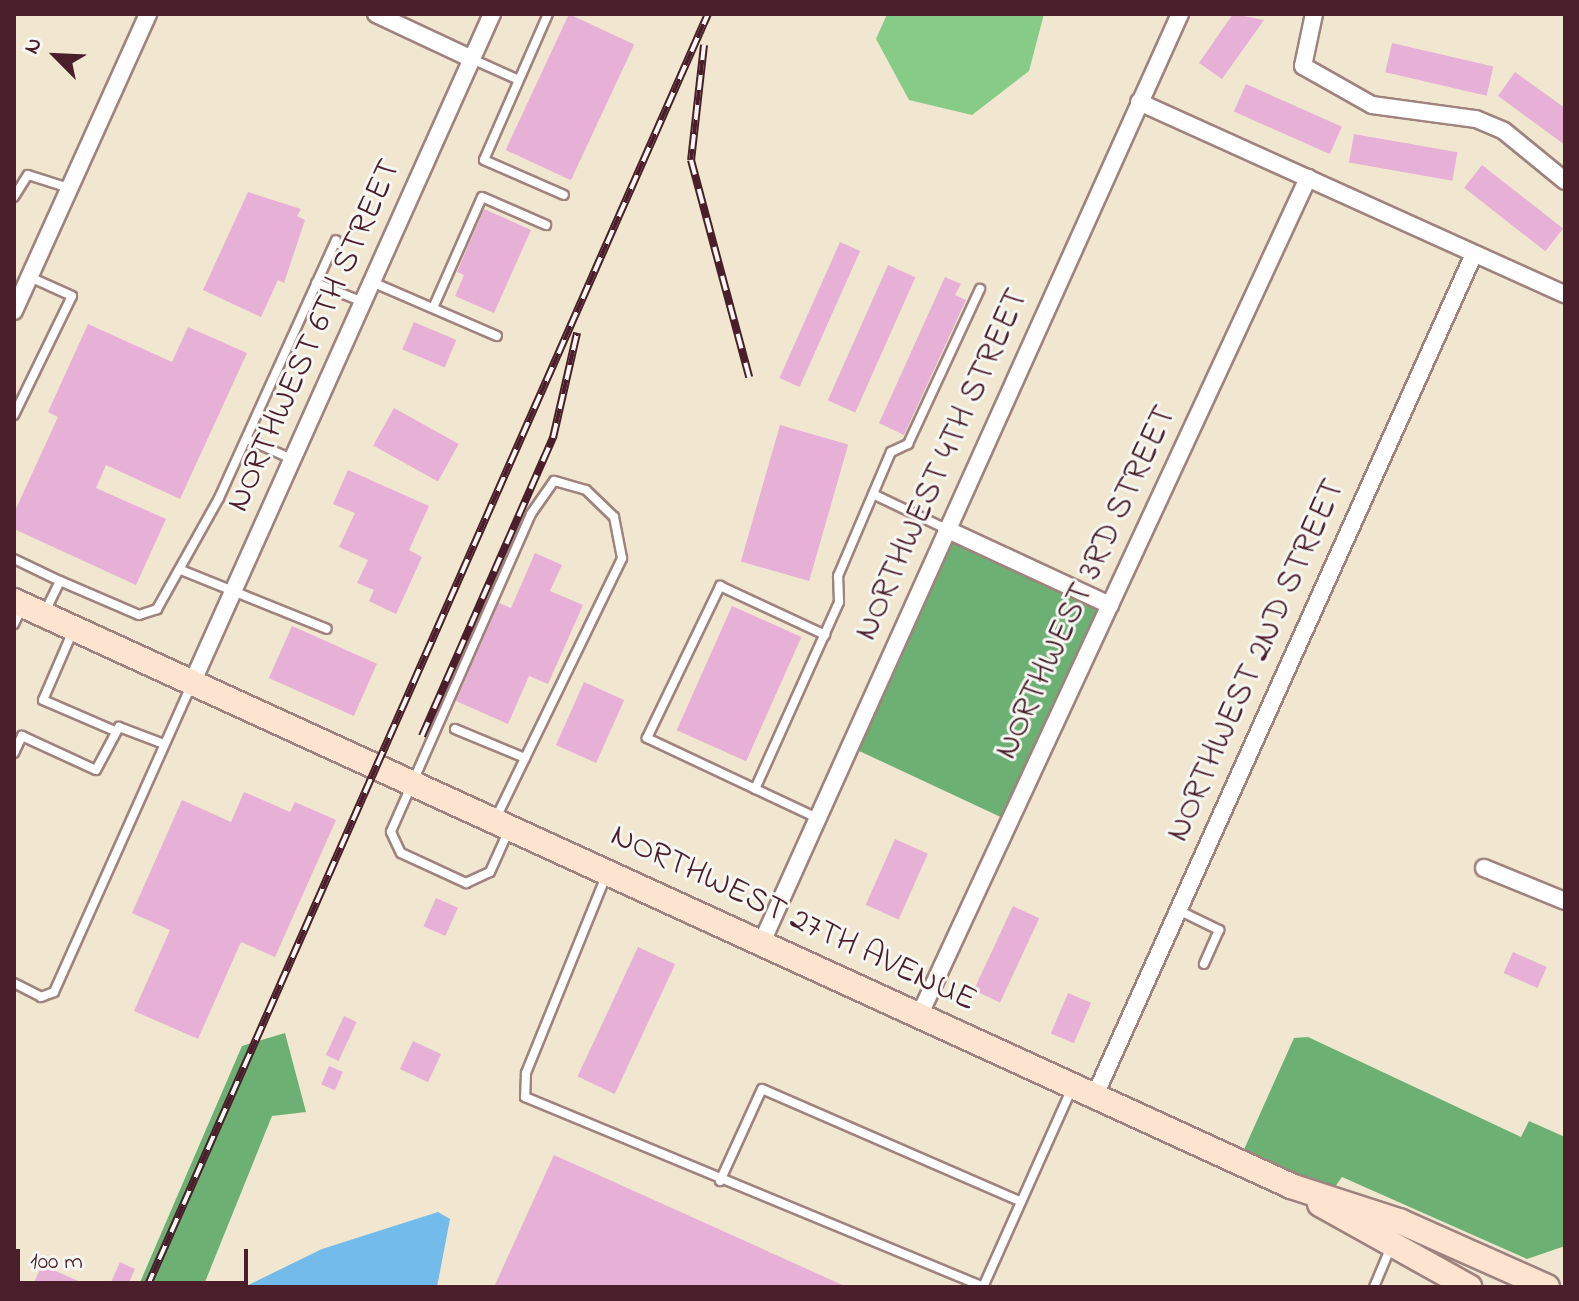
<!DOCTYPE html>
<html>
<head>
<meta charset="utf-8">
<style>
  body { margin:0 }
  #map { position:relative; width:1579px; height:1301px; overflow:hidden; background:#f1e7d0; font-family:"Indie Flower",sans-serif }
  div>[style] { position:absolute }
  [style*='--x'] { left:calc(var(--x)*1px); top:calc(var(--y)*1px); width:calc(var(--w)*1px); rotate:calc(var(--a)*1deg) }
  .green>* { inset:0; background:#86cc87 }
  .forest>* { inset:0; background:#6cb074; transform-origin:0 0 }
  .water>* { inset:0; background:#73bbeb }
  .building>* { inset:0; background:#e7b0d6; transform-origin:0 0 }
  .roads { filter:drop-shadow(2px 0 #9e837e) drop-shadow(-2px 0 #9e837e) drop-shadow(0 2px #9e837e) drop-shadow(0 -2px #9e837e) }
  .service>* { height:8px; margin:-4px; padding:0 4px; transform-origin:4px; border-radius:4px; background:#fff }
  .minor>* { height:16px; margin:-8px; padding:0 8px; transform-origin:8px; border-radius:8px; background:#fff }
  .secondary>* { height:24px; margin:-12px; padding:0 12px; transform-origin:12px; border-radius:12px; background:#fde4d1 }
  .rail>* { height:8px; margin-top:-4px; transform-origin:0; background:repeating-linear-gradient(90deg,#f6f6f2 0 15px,#4a1f2b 0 30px); box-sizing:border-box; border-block:2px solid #4a1f2b }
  span { translate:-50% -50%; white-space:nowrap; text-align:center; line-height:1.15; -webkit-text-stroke:6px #f6f6f2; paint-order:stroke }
  .street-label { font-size:34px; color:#4a1f2b }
  .frame { position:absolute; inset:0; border:16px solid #4a1f2b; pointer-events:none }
  .north { position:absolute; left:16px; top:16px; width:80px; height:80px; -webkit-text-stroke:6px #f6f6f2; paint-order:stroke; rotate:294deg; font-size:22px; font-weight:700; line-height:32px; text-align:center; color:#4a1f2b }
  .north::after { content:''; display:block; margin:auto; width:28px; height:36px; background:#4a1f2b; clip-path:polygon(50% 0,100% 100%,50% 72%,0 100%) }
  .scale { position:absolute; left:16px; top:1249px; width:232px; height:36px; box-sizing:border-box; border:4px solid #4a1f2b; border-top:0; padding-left:10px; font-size:24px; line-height:28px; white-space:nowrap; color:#4a1f2b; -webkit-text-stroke:6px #f6f6f2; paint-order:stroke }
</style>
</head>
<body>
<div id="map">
  <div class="green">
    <i style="clip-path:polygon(887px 14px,1044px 14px,1029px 71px,972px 115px,909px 100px,876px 39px)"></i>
  </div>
  <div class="forest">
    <i style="left:951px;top:540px;width:162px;height:230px;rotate:25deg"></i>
    <i style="clip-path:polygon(285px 1033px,306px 1112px,272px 1116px,203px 1287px,138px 1287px,242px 1046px)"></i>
    <i style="clip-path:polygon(1308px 1037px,1521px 1137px,1529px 1121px,1565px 1137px,1565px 1246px,1527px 1259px,1342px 1177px,1332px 1191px,1242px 1154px,1294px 1038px)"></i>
  </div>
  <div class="water">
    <i style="clip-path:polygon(438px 1212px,450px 1219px,437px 1287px,244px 1287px,322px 1249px)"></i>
  </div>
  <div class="building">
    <i style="left:569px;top:14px;width:72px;height:150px;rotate:25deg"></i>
    <i style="clip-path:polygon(1233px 14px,1264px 20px,1222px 79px,1199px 63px)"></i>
    <i style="left:1392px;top:43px;width:104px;height:30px;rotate:13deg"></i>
    <i style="clip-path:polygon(1515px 72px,1565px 108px,1565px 145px,1498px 96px)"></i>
    <i style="left:1246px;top:84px;width:105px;height:30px;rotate:24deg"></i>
    <i style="left:1354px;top:134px;width:105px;height:29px;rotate:10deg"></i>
    <i style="left:1482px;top:165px;width:103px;height:29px;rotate:38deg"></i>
    <i style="clip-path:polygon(248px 192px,301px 209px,297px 216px,305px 220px,284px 283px,278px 280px,261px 317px,203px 290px)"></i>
    <i style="clip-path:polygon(484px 209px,531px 230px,494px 313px,455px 296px,464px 275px,457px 272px)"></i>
    <i style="left:840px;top:242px;width:22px;height:149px;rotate:24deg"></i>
    <i style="left:888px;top:265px;width:30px;height:148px;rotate:24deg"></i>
    <i style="clip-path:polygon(945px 277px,961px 284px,955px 295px,966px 300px,904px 435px,879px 423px)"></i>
    <i style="left:414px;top:322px;width:46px;height:30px;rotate:23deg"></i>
    <i style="clip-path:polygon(88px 324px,172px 362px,188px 327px,247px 353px,180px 499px,106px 465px,96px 488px,166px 519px,136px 585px,14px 529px,14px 513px,58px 417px,48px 412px)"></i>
    <i style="left:394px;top:408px;width:74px;height:43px;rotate:29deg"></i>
    <i style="left:780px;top:425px;width:71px;height:142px;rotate:16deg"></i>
    <i style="clip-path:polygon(348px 470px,429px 506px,409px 550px,422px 557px,396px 614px,369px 601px,374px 590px,357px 583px,368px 560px,339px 547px,355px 513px,333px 504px)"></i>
    <i style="clip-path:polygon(535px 553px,562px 565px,550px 591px,583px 605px,548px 684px,529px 676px,508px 724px,456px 701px,499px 603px,511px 608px)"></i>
    <i style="left:732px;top:606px;width:76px;height:136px;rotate:24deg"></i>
    <i style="left:292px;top:626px;width:93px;height:57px;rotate:24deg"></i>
    <i style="left:584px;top:682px;width:44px;height:69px;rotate:24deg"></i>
    <i style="clip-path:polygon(244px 792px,290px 812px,295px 802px,336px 820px,275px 957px,241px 942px,198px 1039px,134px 1011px,170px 930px,132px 913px,182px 800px,231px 822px)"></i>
    <i style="left:895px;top:839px;width:36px;height:72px;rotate:24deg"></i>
    <i style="left:436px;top:898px;width:24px;height:31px;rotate:24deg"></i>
    <i style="left:1013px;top:906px;width:29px;height:93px;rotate:25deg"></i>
    <i style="left:638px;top:947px;width:41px;height:143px;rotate:25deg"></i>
    <i style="left:1513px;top:952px;width:37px;height:23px;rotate:24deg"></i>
    <i style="left:1068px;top:993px;width:25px;height:44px;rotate:23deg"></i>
    <i style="left:344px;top:1016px;width:14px;height:43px;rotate:25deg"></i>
    <i style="left:413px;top:1041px;width:31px;height:31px;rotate:25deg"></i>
    <i style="left:329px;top:1066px;width:15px;height:20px;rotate:23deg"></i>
    <i style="clip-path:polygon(554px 1155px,847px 1287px,494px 1287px)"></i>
    <i style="clip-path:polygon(120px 1262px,135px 1269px,127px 1287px,109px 1287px)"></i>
    <i style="clip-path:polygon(42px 1265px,92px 1287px,32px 1287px)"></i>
  </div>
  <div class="roads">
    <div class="service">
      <i style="--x:548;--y:14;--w:159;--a:113.7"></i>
      <i style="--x:484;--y:160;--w:87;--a:23.6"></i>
      <i style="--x:472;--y:59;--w:51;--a:24.1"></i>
      <i style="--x:14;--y:197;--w:26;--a:-58"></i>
      <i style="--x:28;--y:175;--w:43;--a:17.6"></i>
      <i style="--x:372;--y:282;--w:136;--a:23.4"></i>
      <i style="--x:316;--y:283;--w:51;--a:22"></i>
      <i style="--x:433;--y:308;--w:121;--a:-66.2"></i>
      <i style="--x:482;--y:197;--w:70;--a:23.6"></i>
      <i style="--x:14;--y:415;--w:132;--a:-64"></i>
      <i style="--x:72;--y:296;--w:46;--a:-155.7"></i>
      <i style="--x:247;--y:439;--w:49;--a:24"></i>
      <i style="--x:873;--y:494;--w:81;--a:25.6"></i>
      <i style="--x:14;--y:559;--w:51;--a:25.6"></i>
      <i style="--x:60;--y:581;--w:37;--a:116"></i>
      <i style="--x:181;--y:570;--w:157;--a:22"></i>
      <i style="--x:60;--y:581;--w:86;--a:23.3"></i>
      <i style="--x:139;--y:615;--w:19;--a:-18"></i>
      <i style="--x:157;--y:609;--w:127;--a:-60.8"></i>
      <i style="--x:219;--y:498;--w:283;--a:-65.6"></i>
      <i style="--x:14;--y:624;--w:17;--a:-65"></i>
      <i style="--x:72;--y:633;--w:73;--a:113.4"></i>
      <i style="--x:43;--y:700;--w:78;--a:23.3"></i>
      <i style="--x:455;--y:729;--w:76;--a:22.5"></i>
      <i style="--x:14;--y:753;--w:19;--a:-65"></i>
      <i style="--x:22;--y:736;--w:81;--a:24.7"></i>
      <i style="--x:96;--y:770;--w:49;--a:-61.9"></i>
      <i style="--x:119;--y:727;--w:48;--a:20.7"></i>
      <i style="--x:755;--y:789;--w:205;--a:-65.8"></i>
      <i style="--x:839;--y:602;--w:26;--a:-92"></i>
      <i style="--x:838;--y:576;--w:135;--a:-66.9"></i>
      <i style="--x:891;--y:452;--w:19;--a:-25"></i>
      <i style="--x:908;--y:444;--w:171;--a:-65.1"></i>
      <i style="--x:817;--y:818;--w:188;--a:-154.8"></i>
      <i style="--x:647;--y:738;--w:169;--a:-64.3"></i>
      <i style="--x:720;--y:586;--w:116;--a:25"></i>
      <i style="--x:495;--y:820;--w:291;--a:-64.1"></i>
      <i style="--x:622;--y:558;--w:42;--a:-101"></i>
      <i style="--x:614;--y:517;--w:39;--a:-136"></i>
      <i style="--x:586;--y:490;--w:33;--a:-164"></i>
      <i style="--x:554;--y:481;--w:40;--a:124.9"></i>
      <i style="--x:531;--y:514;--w:347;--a:113.8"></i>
      <i style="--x:391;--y:832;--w:23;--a:65"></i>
      <i style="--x:401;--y:853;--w:72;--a:24.8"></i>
      <i style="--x:466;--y:883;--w:26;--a:-25"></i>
      <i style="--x:490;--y:872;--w:44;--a:-65.8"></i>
      <i style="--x:606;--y:876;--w:213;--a:112.1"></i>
      <i style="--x:526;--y:1073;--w:24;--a:92"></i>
      <i style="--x:525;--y:1097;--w:495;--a:22.5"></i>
      <i style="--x:1178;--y:910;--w:46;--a:26"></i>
      <i style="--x:1219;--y:930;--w:37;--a:114"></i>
      <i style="--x:14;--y:983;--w:30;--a:27"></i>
      <i style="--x:41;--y:997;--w:14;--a:-21"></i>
      <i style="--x:54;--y:992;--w:338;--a:-65.9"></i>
      <i style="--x:720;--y:1181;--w:101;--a:-65.5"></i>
      <i style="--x:762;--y:1089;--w:281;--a:23.5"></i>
      <i style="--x:983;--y:1287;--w:218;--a:-65.9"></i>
      <i style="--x:1374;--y:1287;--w:41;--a:-67.2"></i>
    </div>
    <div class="minor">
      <i style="--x:376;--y:14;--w:106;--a:25.1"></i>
      <i style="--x:1314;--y:14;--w:53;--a:101.9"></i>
      <i style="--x:1303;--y:66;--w:79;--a:29.5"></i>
      <i style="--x:1372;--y:105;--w:105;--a:7.7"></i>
      <i style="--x:1476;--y:119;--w:30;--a:23"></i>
      <i style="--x:1504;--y:131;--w:79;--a:39.3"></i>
      <i style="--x:1139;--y:102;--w:467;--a:24.3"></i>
      <i style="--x:14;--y:311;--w:326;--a:-65.7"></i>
      <i style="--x:946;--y:529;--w:181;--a:24.9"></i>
      <i style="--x:192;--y:683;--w:733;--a:-65.85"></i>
      <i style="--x:1484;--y:868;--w:87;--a:22.2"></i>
      <i style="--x:762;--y:942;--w:1018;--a:-65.75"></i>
      <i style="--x:920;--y:1014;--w:922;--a:-65.1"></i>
      <i style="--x:1096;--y:1093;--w:920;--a:-65.75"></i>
    </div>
    <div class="secondary">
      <i style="--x:14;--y:601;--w:1405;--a:24.61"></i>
      <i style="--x:1291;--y:1186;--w:114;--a:18"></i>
      <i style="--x:1399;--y:1221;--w:162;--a:24"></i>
      <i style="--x:1320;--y:1204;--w:171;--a:29.1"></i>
    </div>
  </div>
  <div class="rail">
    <i style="--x:704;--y:45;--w:116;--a:96.4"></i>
    <i style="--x:691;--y:160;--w:225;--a:75"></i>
    <i style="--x:422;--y:736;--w:326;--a:-66.3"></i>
    <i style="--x:553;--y:438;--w:108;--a:-77.1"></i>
    <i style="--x:147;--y:1287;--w:1391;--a:-66.22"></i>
  </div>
  <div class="street-label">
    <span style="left:315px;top:336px;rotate:-66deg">NORTHWEST 6TH STREET</span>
    <span style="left:943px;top:465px;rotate:-66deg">NORTHWEST 4TH STREET</span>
    <span style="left:1087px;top:583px;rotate:-65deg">NORTHWEST 3RD STREET</span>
    <span style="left:1257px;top:661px;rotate:-66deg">NORTHWEST 2ND STREET</span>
    <span style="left:793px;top:919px;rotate:25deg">NORTHWEST 27TH AVENUE</span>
  </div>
  <div class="frame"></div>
  <div class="north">N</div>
  <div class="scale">100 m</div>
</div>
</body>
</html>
